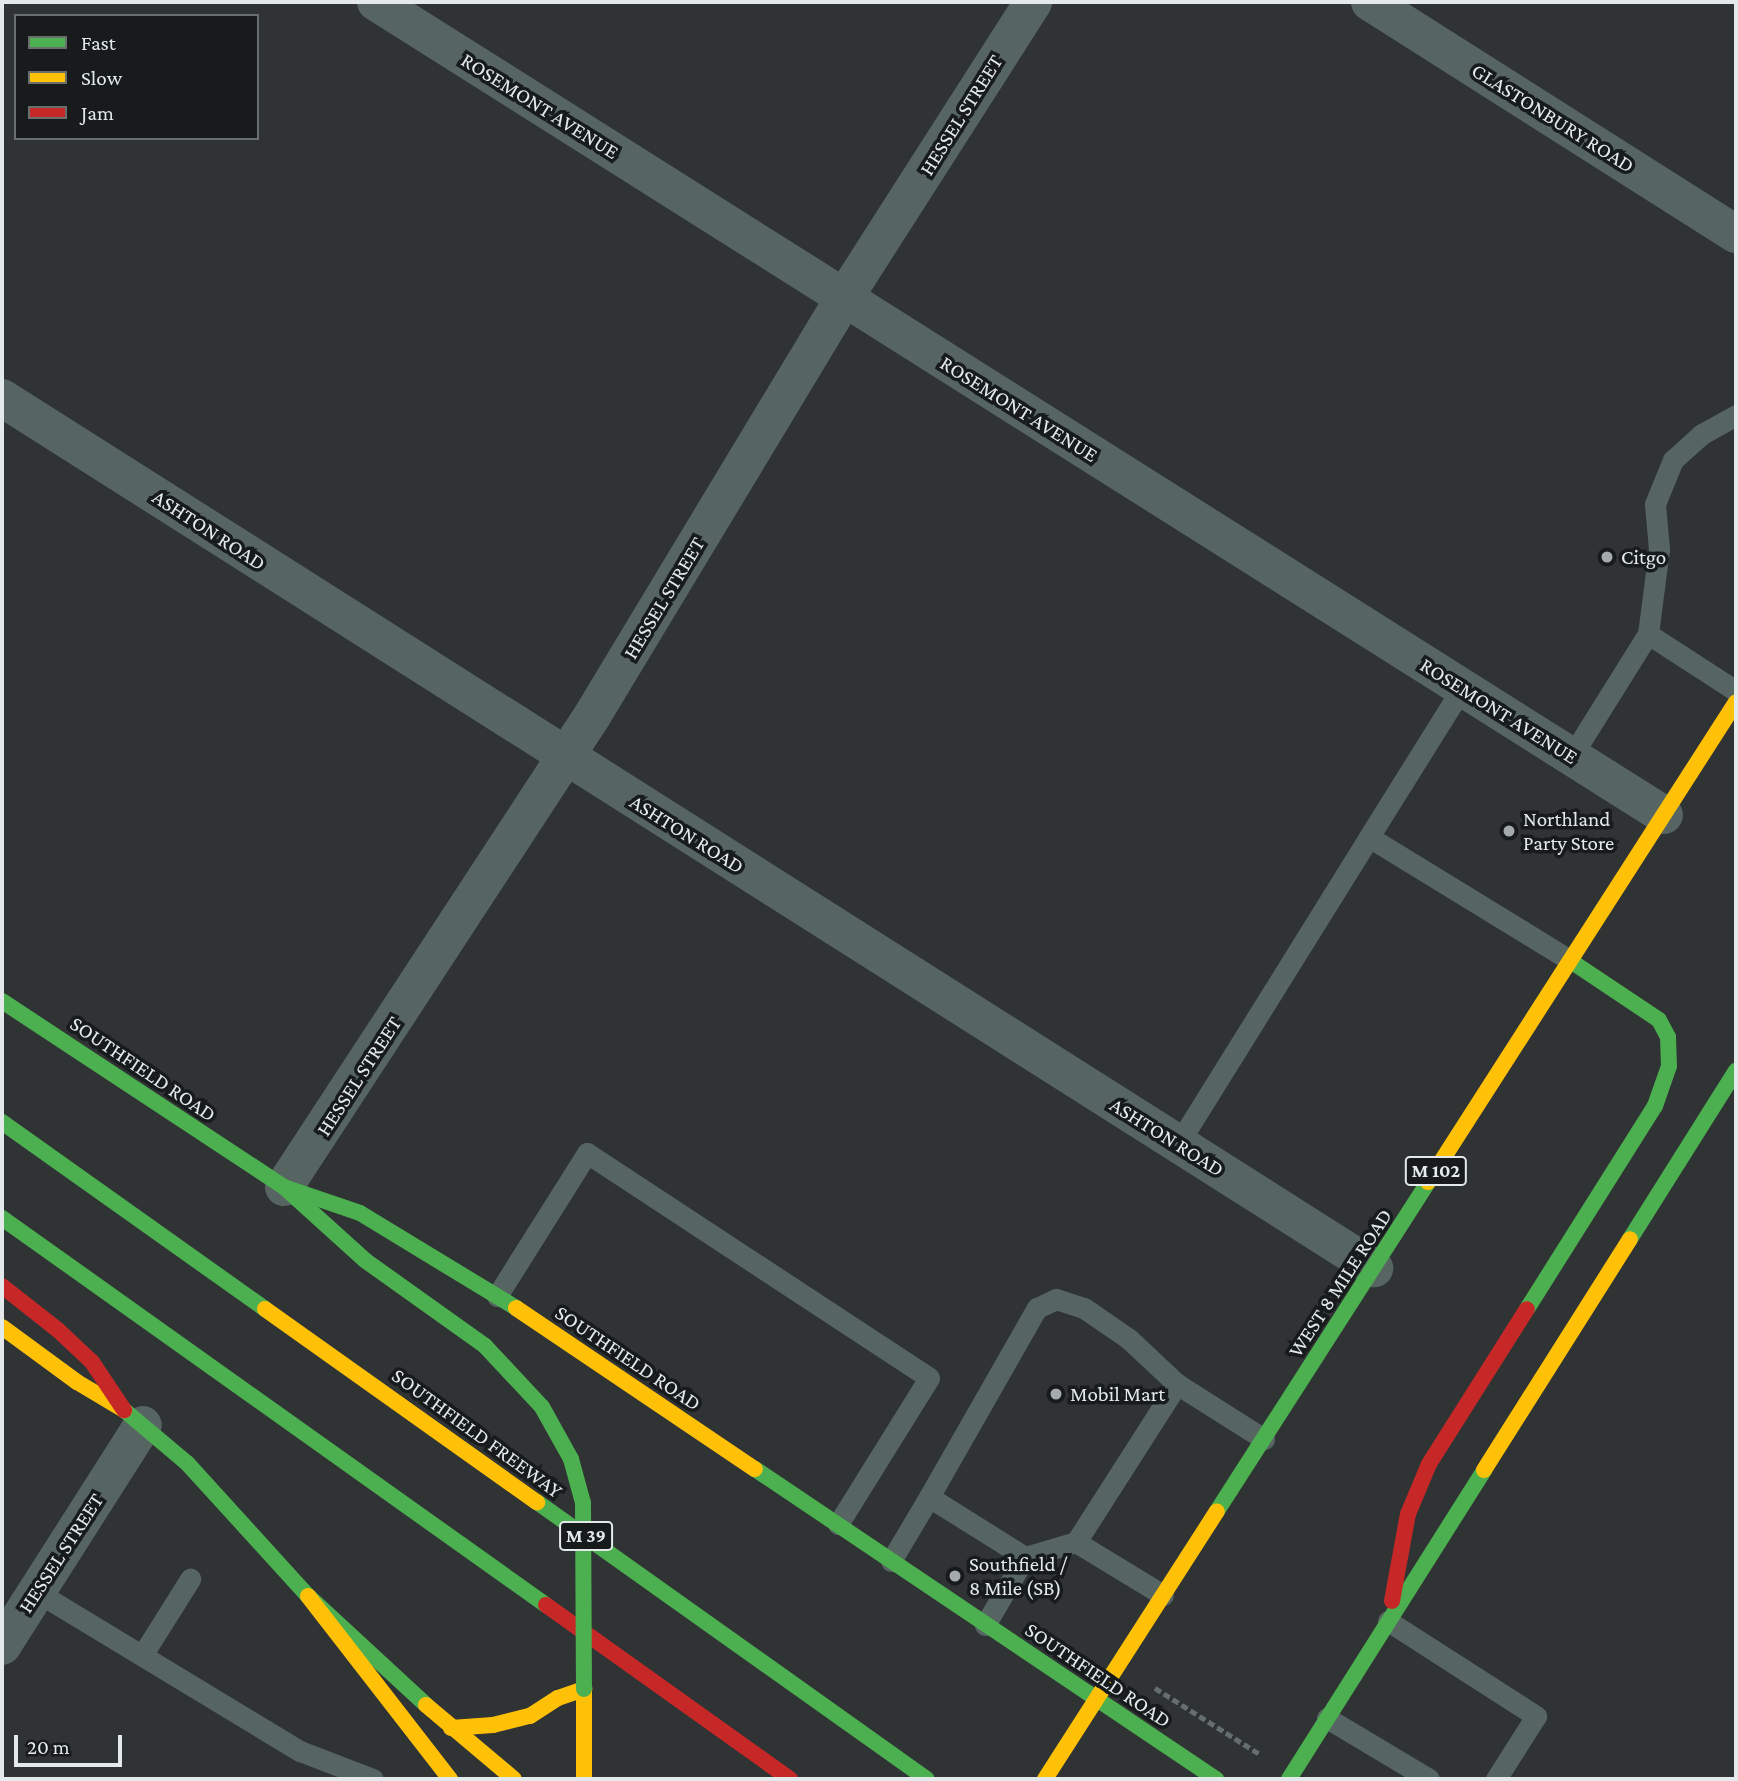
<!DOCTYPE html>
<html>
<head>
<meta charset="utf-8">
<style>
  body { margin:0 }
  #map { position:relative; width:1738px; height:1781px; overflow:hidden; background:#2f3334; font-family:"Crimson Pro",serif }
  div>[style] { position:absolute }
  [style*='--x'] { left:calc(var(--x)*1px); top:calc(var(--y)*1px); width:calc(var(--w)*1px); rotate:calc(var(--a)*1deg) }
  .path>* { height:4.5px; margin-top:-2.25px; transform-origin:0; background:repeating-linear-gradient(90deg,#646e6d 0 7px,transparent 0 10.5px) }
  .lane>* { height:21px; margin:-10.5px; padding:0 10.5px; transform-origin:10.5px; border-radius:10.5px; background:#566462 }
  .street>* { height:38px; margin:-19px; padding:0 19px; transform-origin:19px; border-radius:19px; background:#566462 }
  .fast>* { height:16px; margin:-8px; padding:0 8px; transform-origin:8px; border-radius:8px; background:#4caf50 }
  .slow>* { height:16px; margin:-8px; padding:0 8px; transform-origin:8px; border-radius:8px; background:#ffc107 }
  .jam>* { height:16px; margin:-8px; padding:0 8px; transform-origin:8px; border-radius:8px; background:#c62828 }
  .fast-bridge>* { height:16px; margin:-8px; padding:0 8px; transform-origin:8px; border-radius:8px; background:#4caf50 }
  .dots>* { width:19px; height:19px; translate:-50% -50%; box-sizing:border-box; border:4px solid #171b1c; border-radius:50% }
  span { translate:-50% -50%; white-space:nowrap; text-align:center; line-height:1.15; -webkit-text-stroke:7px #171b1c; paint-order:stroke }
  .shield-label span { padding:2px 5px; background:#171b1c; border:2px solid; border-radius:5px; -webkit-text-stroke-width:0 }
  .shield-label { font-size:19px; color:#e4eaeb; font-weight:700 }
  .street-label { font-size:21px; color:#e4eaeb }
  .poi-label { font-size:21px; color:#e4eaeb }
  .left { translate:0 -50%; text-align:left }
  .frame { position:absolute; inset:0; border:4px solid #e4eaeb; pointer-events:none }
  .legend { position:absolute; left:14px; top:14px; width:245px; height:126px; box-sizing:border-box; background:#171b1c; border:2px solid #696e6f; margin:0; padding:9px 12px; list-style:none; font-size:21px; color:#e4eaeb }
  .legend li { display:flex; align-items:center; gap:14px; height:35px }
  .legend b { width:35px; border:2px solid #696e6f }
  .scale { position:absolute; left:14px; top:1735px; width:108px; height:32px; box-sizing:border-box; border:4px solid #e4eaeb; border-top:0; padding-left:9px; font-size:21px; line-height:24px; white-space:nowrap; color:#e4eaeb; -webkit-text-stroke:5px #171b1c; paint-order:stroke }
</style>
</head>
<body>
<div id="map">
  <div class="path">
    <i style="--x:1155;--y:1688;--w:124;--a:32.2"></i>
  </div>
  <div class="lane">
    <i style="--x:1648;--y:634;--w:86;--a:-82.6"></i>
    <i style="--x:1659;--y:549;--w:45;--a:-95.1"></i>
    <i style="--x:1655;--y:504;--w:48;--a:-67.8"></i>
    <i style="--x:1673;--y:460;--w:39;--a:-42"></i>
    <i style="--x:1702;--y:434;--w:39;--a:-29"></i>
    <i style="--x:1462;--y:688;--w:176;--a:122"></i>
    <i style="--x:1369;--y:837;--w:237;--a:31.5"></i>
    <i style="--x:1571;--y:757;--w:145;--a:-58"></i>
    <i style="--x:1648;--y:634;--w:105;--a:32.9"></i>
    <i style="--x:1178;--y:1144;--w:362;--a:-58.1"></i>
    <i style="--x:497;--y:1296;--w:169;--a:-57.8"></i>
    <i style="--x:587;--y:1153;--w:409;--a:33.3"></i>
    <i style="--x:929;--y:1378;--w:172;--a:121.9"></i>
    <i style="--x:929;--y:1497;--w:218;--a:-60.3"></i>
    <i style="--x:1037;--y:1308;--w:21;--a:-25"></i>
    <i style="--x:1056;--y:1299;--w:29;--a:18"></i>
    <i style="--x:1084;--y:1308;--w:55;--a:34.6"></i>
    <i style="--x:1129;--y:1339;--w:66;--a:43.2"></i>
    <i style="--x:891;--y:1561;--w:74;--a:-59.3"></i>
    <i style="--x:929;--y:1497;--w:113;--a:32"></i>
    <i style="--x:37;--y:1592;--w:307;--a:31.2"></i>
    <i style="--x:300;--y:1751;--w:78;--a:21"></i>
    <i style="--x:1163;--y:1595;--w:102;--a:-148.7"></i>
    <i style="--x:1076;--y:1542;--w:188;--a:-57.4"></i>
    <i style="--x:1177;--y:1384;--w:103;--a:32.3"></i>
    <i style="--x:1388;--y:1621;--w:176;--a:32.7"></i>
    <i style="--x:1536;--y:1716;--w:75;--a:122.4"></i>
    <i style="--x:985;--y:1625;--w:79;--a:-59.5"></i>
    <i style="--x:1025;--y:1557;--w:53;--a:-16.4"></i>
    <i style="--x:143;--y:1654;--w:89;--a:-57.9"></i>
    <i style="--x:1327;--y:1718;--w:119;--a:30.9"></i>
  </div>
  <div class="street">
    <i style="--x:376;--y:2;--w:1523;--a:32.26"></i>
    <i style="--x:1370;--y:2;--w:433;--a:32.4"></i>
    <i style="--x:2;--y:398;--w:1625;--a:32.38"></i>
    <i style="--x:284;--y:1187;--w:563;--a:-56.82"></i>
    <i style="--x:592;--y:716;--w:488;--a:-58.9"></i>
    <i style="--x:844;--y:298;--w:351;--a:-57.4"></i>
    <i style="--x:2;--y:1646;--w:262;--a:-57.5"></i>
  </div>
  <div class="fast">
    <i style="--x:2;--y:1001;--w:338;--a:33.4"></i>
    <i style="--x:284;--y:1187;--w:80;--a:18.9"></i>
    <i style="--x:360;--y:1213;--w:183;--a:31.3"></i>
    <i style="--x:2;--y:1122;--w:323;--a:35.4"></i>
    <i style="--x:284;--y:1187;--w:110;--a:42.1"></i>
    <i style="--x:366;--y:1261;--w:146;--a:35.5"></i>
    <i style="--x:485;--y:1346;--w:83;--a:46.9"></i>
    <i style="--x:542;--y:1407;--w:60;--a:60.9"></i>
    <i style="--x:2;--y:1218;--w:668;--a:35.43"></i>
    <i style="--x:1630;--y:1239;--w:199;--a:-57.8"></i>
    <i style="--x:1527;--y:1309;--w:240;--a:-57.8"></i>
    <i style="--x:1655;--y:1106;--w:42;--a:-70.7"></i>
    <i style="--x:1669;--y:1066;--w:29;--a:-92"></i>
    <i style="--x:1668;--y:1037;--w:19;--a:-118"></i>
    <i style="--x:1659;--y:1020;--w:106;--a:-146.2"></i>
    <i style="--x:124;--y:1410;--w:82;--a:40.1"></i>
    <i style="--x:187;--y:1463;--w:180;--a:47.7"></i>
    <i style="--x:308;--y:1596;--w:161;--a:42.7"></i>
    <i style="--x:755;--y:1469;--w:556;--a:33.92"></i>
    <i style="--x:537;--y:1502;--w:478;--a:35.4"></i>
    <i style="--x:1217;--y:1511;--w:391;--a:-57.3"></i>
    <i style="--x:1289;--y:1779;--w:365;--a:-57.7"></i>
  </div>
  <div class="slow">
    <i style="--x:1428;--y:1182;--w:570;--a:-57.31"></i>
    <i style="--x:516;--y:1308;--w:288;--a:34"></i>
    <i style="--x:265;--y:1309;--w:334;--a:35.4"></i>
    <i style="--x:2;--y:1327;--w:93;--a:36.3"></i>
    <i style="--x:77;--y:1382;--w:55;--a:30.8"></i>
    <i style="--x:1484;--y:1470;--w:273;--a:-57.7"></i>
    <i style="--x:308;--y:1596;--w:232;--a:52.2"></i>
    <i style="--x:426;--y:1705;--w:115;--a:40.1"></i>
    <i style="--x:451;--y:1728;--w:42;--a:-4.1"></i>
    <i style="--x:493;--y:1725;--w:38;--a:-14"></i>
    <i style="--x:530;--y:1716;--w:33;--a:-33"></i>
    <i style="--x:558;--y:1698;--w:28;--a:-19"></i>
    <i style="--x:584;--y:1689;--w:90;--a:90"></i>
    <i style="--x:1045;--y:1779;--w:318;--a:-57.3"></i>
  </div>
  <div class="jam">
    <i style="--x:2;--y:1286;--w:71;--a:38.2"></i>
    <i style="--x:58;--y:1330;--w:47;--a:43.3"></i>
    <i style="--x:92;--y:1362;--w:58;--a:56.3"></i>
    <i style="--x:1392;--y:1601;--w:88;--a:-79.6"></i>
    <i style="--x:1408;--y:1514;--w:54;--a:-67.2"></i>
    <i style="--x:1429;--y:1464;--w:183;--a:-57.7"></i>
    <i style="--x:546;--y:1605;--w:300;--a:35.5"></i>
  </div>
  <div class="fast-bridge">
    <i style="--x:571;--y:1459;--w:46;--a:74.7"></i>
    <i style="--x:583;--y:1503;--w:186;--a:89.7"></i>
  </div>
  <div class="dots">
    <i style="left:1607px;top:557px;background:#a5aaab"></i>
    <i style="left:1509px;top:831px;background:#a5aaab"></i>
    <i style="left:1056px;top:1394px;background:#a5aaab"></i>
    <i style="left:955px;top:1576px;background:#a5aaab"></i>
  </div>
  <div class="shield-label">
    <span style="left:1436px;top:1171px">M 102</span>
    <span style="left:586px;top:1536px">M 39</span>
  </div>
  <div class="street-label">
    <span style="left:540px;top:106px;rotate:32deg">ROSEMONT AVENUE</span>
    <span style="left:961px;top:115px;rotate:-58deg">HESSEL STREET</span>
    <span style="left:1553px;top:118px;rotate:32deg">GLASTONBURY ROAD</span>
    <span style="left:1019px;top:409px;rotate:32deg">ROSEMONT AVENUE</span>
    <span style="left:209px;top:530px;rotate:33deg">ASHTON ROAD</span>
    <span style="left:664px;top:598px;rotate:-59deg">HESSEL STREET</span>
    <span style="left:1499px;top:711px;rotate:32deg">ROSEMONT AVENUE</span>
    <span style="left:687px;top:834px;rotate:32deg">ASHTON ROAD</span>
    <span style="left:143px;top:1069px;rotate:34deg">SOUTHFIELD ROAD</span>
    <span style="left:359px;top:1076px;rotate:-57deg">HESSEL STREET</span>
    <span style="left:1167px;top:1137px;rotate:32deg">ASHTON ROAD</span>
    <span style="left:1340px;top:1283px;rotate:-57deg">WEST 8 MILE ROAD</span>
    <span style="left:628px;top:1358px;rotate:34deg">SOUTHFIELD ROAD</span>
    <span style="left:477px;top:1433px;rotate:36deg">SOUTHFIELD FREEWAY</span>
    <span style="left:61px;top:1553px;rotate:-57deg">HESSEL STREET</span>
    <span style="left:1098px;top:1675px;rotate:34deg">SOUTHFIELD ROAD</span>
  </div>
  <div class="poi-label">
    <span class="left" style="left:1621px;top:557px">Citgo</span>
    <span class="left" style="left:1523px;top:831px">Northland<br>Party Store</span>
    <span class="left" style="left:1070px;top:1394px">Mobil Mart</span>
    <span class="left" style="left:969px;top:1576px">Southfield /<br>8 Mile (SB)</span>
  </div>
  <div class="frame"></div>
  <ul class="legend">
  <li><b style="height:9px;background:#4caf50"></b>Fast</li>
  <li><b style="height:9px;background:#ffc107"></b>Slow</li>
  <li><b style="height:9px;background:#c62828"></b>Jam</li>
  </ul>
  <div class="scale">20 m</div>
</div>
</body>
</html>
